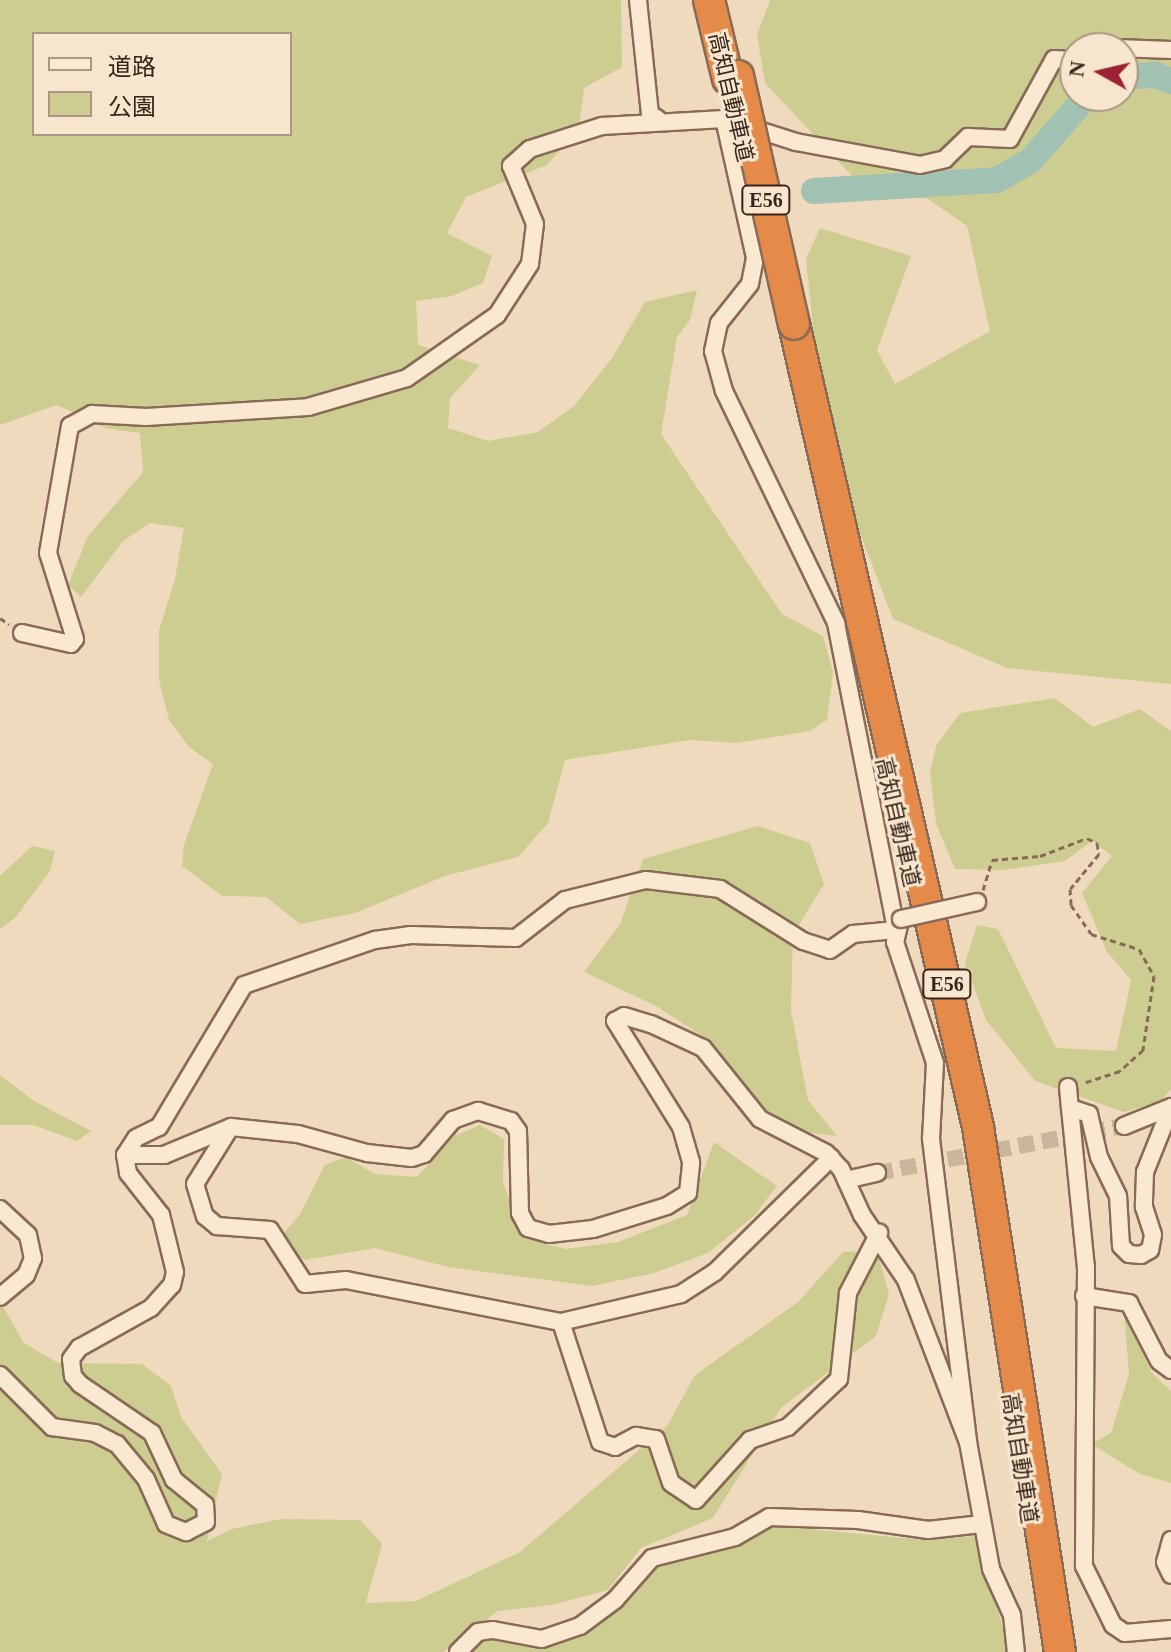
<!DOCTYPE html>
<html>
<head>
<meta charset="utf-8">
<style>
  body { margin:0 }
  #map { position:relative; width:1171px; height:1652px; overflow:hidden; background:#f0dabe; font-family:"Times New Roman","Noto Sans JP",serif }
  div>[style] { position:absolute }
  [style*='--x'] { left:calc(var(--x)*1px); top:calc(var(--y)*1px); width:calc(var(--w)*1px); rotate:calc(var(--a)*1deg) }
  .green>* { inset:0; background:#cecd91 }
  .river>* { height:26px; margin:-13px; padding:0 13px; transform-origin:13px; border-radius:13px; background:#a1c1b3 }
  .minor-tunnel>* { height:16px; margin-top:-8px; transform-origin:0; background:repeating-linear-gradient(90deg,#cbb69d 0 16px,transparent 0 24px) }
  .path>* { height:3px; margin-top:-1.5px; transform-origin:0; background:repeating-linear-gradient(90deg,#896a56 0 6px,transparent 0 10px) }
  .roads { filter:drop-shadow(2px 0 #896a56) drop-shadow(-2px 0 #896a56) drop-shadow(0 2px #896a56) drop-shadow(0 -2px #896a56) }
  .minor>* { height:16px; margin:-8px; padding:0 8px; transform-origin:8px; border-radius:8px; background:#fae8d1 }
  .motorway>* { height:30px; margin:-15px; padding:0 15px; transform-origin:15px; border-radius:15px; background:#e58a49 }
  .bridges { filter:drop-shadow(2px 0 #896a56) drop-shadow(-2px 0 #896a56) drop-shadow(0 2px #896a56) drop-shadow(0 -2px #896a56) }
  .minor-bridge>* { height:16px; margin:-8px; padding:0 8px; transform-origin:8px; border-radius:8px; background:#fae8d1 }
  .motorway-bridge>* { height:30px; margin:-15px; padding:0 15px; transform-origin:15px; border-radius:15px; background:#e58a49 }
  span { translate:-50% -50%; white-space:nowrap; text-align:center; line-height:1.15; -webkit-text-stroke:6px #f7e5cd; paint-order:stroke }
  .shield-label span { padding:2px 6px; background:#f7e5cd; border:2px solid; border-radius:6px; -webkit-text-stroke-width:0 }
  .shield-label { font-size:20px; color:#37251b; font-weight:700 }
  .street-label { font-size:22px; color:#37251b }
  .legend { position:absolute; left:32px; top:32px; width:260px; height:104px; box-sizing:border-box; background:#f7e5cd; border:2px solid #aa9886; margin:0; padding:10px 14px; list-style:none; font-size:24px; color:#37251b }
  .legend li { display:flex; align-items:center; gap:16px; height:40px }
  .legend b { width:40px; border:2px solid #aa9886 }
  .north { position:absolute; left:1059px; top:32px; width:80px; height:80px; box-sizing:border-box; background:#f7e5cd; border:2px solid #aa9886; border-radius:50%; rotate:278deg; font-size:22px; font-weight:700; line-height:32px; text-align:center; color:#37251b }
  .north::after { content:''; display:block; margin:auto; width:28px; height:36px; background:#9b2335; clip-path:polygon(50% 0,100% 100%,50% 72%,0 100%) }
</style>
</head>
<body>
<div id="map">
  <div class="green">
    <i style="clip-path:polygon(evenodd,0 0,621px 0,622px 67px,584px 88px,579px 128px,547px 165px,466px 197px,447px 233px,492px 256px,483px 283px,452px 296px,416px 301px,418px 345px,480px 365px,450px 398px,448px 428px,488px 441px,538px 432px,574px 406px,612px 358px,645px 302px,697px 290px,690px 320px,677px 337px,661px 434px,782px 614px,823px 636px,833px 672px,827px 720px,810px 731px,736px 743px,690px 740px,565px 760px,548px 823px,518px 857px,445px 876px,355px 913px,300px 924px,266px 897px,222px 896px,182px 866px,184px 845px,213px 764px,189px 747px,169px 720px,159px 680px,159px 630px,175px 579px,184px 528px,150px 523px,123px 541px,81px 597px,68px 585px,88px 536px,143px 472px,140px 433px,106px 428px,57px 405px,0 425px,0 0,34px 34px,290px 34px,290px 134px,34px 134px,34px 34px)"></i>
    <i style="clip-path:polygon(evenodd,770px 0,1171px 0,1171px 684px,1007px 668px,893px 619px,825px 443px,806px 259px,820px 228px,911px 256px,877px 350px,895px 384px,990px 331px,967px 226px,928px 199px,856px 180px,765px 83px,757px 35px,770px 0,1075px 48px,1123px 48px,1123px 96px,1075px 96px,1075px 48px)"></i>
    <i style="clip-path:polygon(1055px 698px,1093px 727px,1140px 709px,1171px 731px,1171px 1089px,1161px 1101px,1124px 1112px,1035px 1081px,986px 1020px,965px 963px,977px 925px,998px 929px,1056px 1048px,1116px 1051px,1131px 980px,1107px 952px,1082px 893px,1112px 856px,1092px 841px,1065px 861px,1004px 870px,955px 869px,936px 824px,930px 773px,936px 746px,960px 713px)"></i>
    <i style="clip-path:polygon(758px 826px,810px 843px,824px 884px,793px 935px,791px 1011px,808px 1100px,837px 1136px,781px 1129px,701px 1035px,656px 1006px,584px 972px,620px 924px,643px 859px)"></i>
    <i style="clip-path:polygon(32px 846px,55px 851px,50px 871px,16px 917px,0 929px,0 876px)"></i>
    <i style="clip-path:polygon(0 1075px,34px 1101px,91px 1131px,77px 1141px,33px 1125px,0 1125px)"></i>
    <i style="clip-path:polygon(480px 1125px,504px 1139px,503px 1182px,524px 1238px,566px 1249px,618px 1242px,687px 1215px,714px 1142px,777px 1186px,754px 1216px,708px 1253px,654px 1273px,592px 1286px,448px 1267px,375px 1248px,305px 1260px,275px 1243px,300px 1214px,325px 1165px,346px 1157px,375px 1174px,417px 1177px,454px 1136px)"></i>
    <i style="clip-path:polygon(877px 1251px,889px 1294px,876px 1336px,781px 1408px,713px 1518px,641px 1548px,608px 1590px,552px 1605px,498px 1611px,443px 1652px,0 1652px,0 1302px,24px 1343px,58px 1363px,142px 1364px,171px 1386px,181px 1417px,222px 1474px,207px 1541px,232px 1529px,281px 1519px,360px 1520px,382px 1544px,366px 1603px,416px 1601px,520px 1552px,667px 1426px,695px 1375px,798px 1302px,843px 1252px)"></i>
    <i style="clip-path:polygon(1124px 1312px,1151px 1372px,1171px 1391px,1171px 1483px,1140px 1474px,1091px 1444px,1111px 1433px,1129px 1374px)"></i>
    <i style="clip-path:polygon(769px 1525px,924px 1540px,976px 1536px,1010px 1652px,467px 1652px,488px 1639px,543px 1645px,579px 1635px,610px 1616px,657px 1565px,743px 1544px,742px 1538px)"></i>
  </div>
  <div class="river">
    <i style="--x:1123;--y:77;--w:32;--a:-4"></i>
    <i style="--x:1155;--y:75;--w:17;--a:21"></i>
    <i style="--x:814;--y:191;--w:183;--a:-3.4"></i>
    <i style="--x:997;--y:180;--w:39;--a:-30"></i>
    <i style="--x:1031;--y:160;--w:85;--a:-48.8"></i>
  </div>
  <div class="minor-tunnel">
    <i style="--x:877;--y:1173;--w:251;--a:-10.8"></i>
  </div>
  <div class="path">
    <i style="--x:0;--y:618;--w:11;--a:34"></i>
    <i style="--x:983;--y:890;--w:31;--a:-73"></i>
    <i style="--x:992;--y:860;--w:48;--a:-4.8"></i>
    <i style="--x:1040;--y:856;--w:50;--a:-21"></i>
    <i style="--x:1087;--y:838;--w:11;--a:27"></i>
    <i style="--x:1097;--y:843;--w:11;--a:80"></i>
    <i style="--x:1099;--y:854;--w:45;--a:129.6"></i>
    <i style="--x:1070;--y:889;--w:16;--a:86"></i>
    <i style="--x:1071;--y:905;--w:35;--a:55"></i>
    <i style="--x:1091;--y:934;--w:50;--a:17.4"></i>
    <i style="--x:1139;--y:949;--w:31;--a:61"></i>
    <i style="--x:1154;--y:976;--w:75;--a:98.5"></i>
    <i style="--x:1143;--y:1050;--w:31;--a:138"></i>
    <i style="--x:1120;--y:1071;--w:39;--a:162"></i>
  </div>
  <div class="roads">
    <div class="minor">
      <i style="--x:638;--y:0;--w:115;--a:84"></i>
      <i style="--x:650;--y:114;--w:9;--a:32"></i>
      <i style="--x:1117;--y:48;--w:54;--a:2.1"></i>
      <i style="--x:724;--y:119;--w:142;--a:77.4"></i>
      <i style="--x:755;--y:258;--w:26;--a:101"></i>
      <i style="--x:750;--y:284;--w:50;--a:128.5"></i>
      <i style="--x:719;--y:323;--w:29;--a:102"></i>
      <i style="--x:713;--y:351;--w:41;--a:74.6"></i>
      <i style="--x:724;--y:391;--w:258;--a:64.2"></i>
      <i style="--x:836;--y:623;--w:313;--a:78.9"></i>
      <i style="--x:22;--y:633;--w:50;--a:12.7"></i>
      <i style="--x:71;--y:644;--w:6;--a:-51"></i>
      <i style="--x:75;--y:639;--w:90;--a:-107.4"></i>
      <i style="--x:48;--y:553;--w:129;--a:-80.2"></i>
      <i style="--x:70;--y:426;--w:25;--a:-29"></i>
      <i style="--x:92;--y:414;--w:54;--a:3.2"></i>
      <i style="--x:146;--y:417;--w:162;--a:-3.5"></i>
      <i style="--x:308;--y:407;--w:103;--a:-16.3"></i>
      <i style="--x:407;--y:378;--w:110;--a:-35"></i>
      <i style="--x:497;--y:315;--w:61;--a:-57.1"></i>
      <i style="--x:530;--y:264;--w:40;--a:-82.9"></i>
      <i style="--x:535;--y:224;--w:63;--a:-112.5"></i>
      <i style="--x:511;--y:166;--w:25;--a:-42"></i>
      <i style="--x:530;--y:149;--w:76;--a:-17.7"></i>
      <i style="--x:602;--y:126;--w:122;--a:-3.3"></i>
      <i style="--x:724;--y:119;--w:76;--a:17.7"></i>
      <i style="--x:796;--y:142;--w:126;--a:10.5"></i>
      <i style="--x:920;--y:165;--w:26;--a:-13"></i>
      <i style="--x:945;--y:159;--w:32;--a:-44"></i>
      <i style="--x:968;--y:137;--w:42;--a:2.7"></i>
      <i style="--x:1010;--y:139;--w:91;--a:-61.2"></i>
      <i style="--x:1054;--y:59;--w:21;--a:3"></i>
      <i style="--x:900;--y:921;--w:22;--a:103"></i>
      <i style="--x:895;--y:942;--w:127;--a:71.7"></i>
      <i style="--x:935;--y:1063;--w:76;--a:93"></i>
      <i style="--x:931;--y:1139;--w:305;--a:83"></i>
      <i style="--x:968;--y:1442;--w:129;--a:79.7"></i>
      <i style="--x:991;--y:1569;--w:51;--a:65.5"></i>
      <i style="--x:1012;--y:1615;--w:37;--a:84"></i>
      <i style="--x:1068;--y:1087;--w:21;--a:85"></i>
      <i style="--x:1171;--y:1107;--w:70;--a:111.8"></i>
      <i style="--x:1145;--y:1172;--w:35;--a:92"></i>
      <i style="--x:1144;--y:1207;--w:29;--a:72"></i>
      <i style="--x:1153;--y:1235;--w:15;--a:101"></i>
      <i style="--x:1150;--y:1250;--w:10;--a:151"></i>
      <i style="--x:1141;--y:1255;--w:12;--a:-175"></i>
      <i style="--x:1129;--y:1254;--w:11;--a:-135"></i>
      <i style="--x:1121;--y:1246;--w:50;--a:-93.4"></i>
      <i style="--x:1118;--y:1196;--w:43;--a:-116"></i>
      <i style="--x:1099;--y:1157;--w:44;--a:-103.1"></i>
      <i style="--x:1089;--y:1114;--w:20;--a:-162"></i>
      <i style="--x:1070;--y:1108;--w:160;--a:84.3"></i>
      <i style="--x:1086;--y:1267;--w:299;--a:90.4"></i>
      <i style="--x:1084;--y:1566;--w:66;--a:63.8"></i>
      <i style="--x:1113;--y:1625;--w:14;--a:34"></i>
      <i style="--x:1125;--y:1633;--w:46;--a:-5"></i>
      <i style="--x:1124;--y:1126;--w:51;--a:-22"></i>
      <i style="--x:230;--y:1128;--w:66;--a:122"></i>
      <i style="--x:195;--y:1184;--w:34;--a:73"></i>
      <i style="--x:205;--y:1216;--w:16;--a:40"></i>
      <i style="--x:217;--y:1226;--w:53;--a:4.3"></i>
      <i style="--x:270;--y:1230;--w:64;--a:57.1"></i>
      <i style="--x:305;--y:1284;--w:41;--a:-5.6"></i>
      <i style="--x:346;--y:1280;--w:219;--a:11.1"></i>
      <i style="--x:561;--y:1322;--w:123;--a:-13.1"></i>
      <i style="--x:681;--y:1294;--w:40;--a:-32.9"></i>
      <i style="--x:715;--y:1272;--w:163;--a:-44.5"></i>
      <i style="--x:125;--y:1155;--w:39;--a:0"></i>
      <i style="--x:164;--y:1155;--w:73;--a:-22.7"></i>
      <i style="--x:231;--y:1127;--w:67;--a:6"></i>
      <i style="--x:298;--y:1134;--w:72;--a:15.4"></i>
      <i style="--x:367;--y:1153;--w:45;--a:6.3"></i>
      <i style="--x:412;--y:1158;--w:13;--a:-18"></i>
      <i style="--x:424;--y:1154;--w:45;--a:-49.5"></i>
      <i style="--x:453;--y:1120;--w:27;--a:-20"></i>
      <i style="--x:478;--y:1111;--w:34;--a:17"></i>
      <i style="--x:511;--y:1121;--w:12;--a:55"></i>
      <i style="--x:518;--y:1131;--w:82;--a:88.6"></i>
      <i style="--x:520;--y:1213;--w:17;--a:62"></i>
      <i style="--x:528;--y:1228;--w:22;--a:16"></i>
      <i style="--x:549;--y:1234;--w:44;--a:-6.5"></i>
      <i style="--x:593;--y:1229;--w:77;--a:-17.3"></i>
      <i style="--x:667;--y:1206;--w:25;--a:-32"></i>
      <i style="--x:688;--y:1193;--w:31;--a:-84"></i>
      <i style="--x:691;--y:1162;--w:36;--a:-106"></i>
      <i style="--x:681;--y:1127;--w:125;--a:-121.9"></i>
      <i style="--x:615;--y:1021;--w:10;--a:-29"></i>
      <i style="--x:624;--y:1016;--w:28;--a:17"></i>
      <i style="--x:651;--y:1024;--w:57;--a:24.8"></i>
      <i style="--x:703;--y:1048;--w:91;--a:51.2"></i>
      <i style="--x:760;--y:1119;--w:74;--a:27.3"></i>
      <i style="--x:826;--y:1153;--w:22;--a:47"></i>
      <i style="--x:841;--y:1169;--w:51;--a:65.5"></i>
      <i style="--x:862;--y:1215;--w:78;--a:55.9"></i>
      <i style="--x:906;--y:1280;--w:173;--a:69.1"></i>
      <i style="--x:846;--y:1180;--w:32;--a:-13"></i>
      <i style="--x:0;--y:1209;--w:38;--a:43"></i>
      <i style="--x:28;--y:1235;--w:24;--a:78"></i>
      <i style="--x:33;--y:1258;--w:18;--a:112"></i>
      <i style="--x:26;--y:1275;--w:34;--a:140"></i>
      <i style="--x:1084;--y:1296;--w:46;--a:8.8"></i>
      <i style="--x:1129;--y:1303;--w:65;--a:62.7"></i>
      <i style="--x:1159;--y:1361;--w:15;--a:37"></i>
      <i style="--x:561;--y:1322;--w:126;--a:72"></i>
      <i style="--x:600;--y:1442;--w:16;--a:18"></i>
      <i style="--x:615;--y:1447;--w:24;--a:-28"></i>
      <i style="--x:636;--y:1436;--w:20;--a:9"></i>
      <i style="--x:656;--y:1439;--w:46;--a:71.2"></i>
      <i style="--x:671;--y:1483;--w:30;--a:34"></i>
      <i style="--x:696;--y:1500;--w:81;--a:-48"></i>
      <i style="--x:750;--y:1440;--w:40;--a:-18.9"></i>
      <i style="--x:788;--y:1427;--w:70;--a:-43.3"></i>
      <i style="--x:839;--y:1379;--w:86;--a:-84"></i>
      <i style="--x:848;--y:1293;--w:68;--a:-62.7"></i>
      <i style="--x:0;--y:1375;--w:74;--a:45"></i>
      <i style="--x:52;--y:1427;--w:43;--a:7.9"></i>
      <i style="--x:95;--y:1433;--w:25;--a:27"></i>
      <i style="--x:117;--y:1444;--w:45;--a:50.4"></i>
      <i style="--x:146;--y:1479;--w:49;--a:66"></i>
      <i style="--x:166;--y:1524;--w:22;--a:22"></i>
      <i style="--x:186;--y:1532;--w:22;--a:-27"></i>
      <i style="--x:206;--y:1522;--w:17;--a:-93"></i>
      <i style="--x:205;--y:1505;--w:40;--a:-141"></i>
      <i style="--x:174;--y:1480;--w:52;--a:-115.1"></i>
      <i style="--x:152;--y:1433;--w:87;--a:-145.8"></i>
      <i style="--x:80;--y:1384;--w:11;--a:-131"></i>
      <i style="--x:73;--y:1376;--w:17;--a:-97"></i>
      <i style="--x:71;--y:1359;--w:14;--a:-54"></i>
      <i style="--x:79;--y:1348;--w:82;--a:-29.1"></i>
      <i style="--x:151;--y:1308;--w:31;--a:-48"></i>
      <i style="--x:172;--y:1285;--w:13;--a:-77"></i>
      <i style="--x:175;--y:1272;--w:59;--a:-103.8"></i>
      <i style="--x:161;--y:1215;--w:53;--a:-128.2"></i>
      <i style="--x:128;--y:1173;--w:18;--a:-99"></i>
      <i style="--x:125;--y:1155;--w:20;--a:-57"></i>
      <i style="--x:136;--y:1138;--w:25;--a:-26"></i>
      <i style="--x:159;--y:1127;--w:165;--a:-59.1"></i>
      <i style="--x:244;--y:985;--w:139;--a:-19"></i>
      <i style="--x:375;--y:940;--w:36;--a:-8"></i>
      <i style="--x:411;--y:935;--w:105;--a:1.6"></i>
      <i style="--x:516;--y:938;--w:62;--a:-37.8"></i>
      <i style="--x:565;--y:900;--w:83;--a:-13.9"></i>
      <i style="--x:646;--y:880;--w:75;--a:6.9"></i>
      <i style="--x:720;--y:889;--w:98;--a:32.1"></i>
      <i style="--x:803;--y:941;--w:28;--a:18"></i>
      <i style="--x:830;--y:950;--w:28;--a:-35"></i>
      <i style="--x:853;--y:934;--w:43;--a:-5.3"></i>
      <i style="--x:1171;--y:1540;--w:23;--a:105"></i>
      <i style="--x:1165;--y:1562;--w:14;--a:65"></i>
      <i style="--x:458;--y:1652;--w:28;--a:-45"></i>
      <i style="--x:478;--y:1632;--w:15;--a:-8"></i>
      <i style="--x:493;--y:1630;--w:50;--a:10.4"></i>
      <i style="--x:542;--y:1639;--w:40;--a:-18.9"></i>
      <i style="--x:580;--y:1626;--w:44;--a:-36.6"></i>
      <i style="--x:615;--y:1600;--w:56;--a:-48.6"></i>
      <i style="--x:652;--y:1558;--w:86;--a:-14.2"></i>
      <i style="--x:735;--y:1537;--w:39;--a:-30"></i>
      <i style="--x:769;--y:1517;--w:89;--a:1.9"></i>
      <i style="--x:858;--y:1520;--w:71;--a:8.1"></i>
      <i style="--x:928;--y:1530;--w:54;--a:-6.3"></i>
    </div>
    <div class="motorway">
      <i style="--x:709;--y:0;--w:81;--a:76.5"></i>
      <i style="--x:794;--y:324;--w:824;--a:77.09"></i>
      <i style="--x:978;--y:1127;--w:531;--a:81.12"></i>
    </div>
  </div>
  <div class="bridges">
    <div class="minor-bridge">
      <i style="--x:901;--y:919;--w:78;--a:-12.6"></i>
    </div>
    <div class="motorway-bridge">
      <i style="--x:738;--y:76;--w:254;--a:77.3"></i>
    </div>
  </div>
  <div class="shield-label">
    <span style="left:766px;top:200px">E56</span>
    <span style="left:947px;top:984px">E56</span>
  </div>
  <div class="street-label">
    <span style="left:731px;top:97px;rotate:77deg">高知自動車道</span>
    <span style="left:898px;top:822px;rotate:77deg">高知自動車道</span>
    <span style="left:1020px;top:1458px;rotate:81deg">高知自動車道</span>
  </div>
  <ul class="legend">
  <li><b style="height:10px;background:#fae8d1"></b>道路</li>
  <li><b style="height:22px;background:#cecd91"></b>公園</li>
  </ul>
  <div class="north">N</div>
</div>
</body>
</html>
